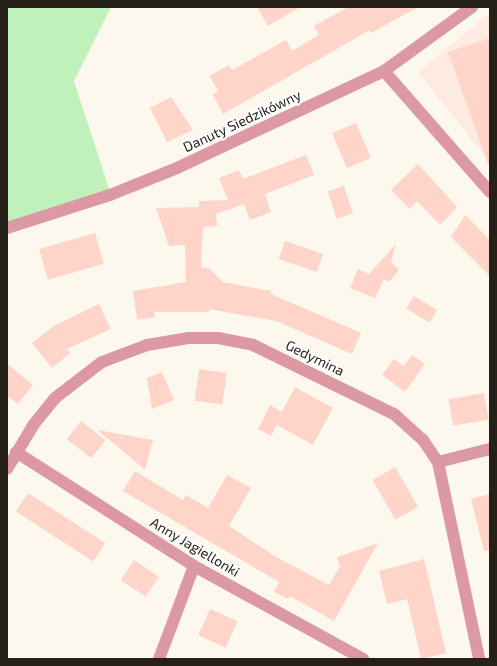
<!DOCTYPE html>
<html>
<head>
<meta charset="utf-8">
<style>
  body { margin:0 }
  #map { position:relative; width:497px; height:666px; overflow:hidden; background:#fdf8ee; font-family:"Exo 2",sans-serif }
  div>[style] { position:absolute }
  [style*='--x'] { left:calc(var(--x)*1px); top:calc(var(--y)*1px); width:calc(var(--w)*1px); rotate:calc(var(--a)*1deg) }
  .education>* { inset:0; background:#fdebe1 }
  .green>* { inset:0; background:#c1f1bb }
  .building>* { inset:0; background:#fed5c8; transform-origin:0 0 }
  .street>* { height:12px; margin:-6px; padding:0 6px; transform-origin:6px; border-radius:6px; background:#dd99a3 }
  span { translate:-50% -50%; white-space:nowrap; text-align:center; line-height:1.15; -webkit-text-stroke:4px #fff; paint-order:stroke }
  .street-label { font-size:14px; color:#262118 }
  .frame { position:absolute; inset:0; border:8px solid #262118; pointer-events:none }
</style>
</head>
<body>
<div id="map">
  <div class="education">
    <i style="clip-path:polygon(490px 13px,490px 162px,418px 72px)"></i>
  </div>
  <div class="green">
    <i style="clip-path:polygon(7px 7px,111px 7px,74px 81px,111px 195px,7px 228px)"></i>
  </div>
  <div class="building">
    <i style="clip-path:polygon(257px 7px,300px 7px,268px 26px)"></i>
    <i style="clip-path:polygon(348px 7px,418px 7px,371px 33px,370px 30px,223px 114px,213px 95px,218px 91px,209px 76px,229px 65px,232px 70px,286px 40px,292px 51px,319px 35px,314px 26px)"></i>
    <i style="clip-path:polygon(490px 38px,490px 164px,488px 165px,448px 52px)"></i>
    <i style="clip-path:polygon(171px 97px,193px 130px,167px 142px,150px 108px)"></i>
    <i style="left:356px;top:123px;width:38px;height:26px;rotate:67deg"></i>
    <i style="clip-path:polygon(306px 155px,314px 175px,265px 194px,271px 212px,250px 220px,244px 204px,216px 214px,217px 226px,203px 227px,201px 268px,209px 268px,223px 282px,271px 291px,271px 294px,361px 333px,352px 354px,276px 321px,209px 309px,209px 312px,154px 312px,155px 317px,137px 320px,133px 291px,186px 282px,185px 245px,169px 246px,156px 208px,199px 207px,199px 201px,228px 200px,219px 178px,239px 170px,243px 179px)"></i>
    <i style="clip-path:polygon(418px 164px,457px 207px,440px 225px,417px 201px,410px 209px,391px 190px)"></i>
    <i style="left:344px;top:186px;width:29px;height:17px;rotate:72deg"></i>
    <i style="clip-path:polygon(465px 215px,490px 240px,490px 276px,451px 237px)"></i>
    <i style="left:95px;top:233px;width:32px;height:58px;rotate:74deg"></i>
    <i style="left:285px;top:241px;width:40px;height:19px;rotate:19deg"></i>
    <i style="clip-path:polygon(396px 244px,391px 262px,399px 270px,389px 282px,384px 279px,375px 298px,350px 288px,358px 269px,369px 274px)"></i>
    <i style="left:414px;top:296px;width:27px;height:15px;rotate:31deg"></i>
    <i style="clip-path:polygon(99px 304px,111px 329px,67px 349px,70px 353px,52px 368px,32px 343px,55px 325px)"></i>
    <i style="clip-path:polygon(412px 355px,425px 364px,405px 392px,382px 375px,394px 359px,404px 366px)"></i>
    <i style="clip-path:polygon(7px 364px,33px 385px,18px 404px,7px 396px)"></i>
    <i style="left:199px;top:369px;width:28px;height:32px;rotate:8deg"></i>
    <i style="clip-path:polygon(162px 372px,174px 400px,152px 409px,147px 378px)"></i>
    <i style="clip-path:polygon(295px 387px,333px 408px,313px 445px,277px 425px,271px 436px,258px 429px,270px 405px,282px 412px)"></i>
    <i style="left:484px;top:393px;width:27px;height:36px;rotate:80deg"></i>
    <i style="left:81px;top:421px;width:31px;height:23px;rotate:38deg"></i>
    <i style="clip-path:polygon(97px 430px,153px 440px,145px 470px,123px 451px)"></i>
    <i style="left:395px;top:467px;width:46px;height:26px;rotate:60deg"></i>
    <i style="clip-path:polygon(135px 471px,183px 500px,186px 495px,208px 508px,227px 475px,251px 488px,229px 526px,276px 557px,329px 585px,340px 566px,337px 557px,378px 543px,334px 621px,290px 596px,288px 599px,274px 592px,279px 582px,123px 491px)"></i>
    <i style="left:28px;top:493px;width:92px;height:22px;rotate:33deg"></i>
    <i style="clip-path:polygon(490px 494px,490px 550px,484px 551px,471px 499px)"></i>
    <i style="clip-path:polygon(424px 559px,446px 653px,421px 659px,407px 599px,387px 604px,379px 571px)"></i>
    <i style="left:134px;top:560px;width:30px;height:24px;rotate:34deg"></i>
    <i style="left:210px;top:609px;width:30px;height:29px;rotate:24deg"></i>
  </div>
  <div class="street">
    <i style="--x:384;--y:71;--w:161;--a:48.8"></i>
    <i style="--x:7;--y:228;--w:108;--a:-17.8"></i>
    <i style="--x:110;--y:195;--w:72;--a:-21.9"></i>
    <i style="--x:177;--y:168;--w:229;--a:-25.1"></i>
    <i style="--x:384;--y:71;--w:109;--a:-36"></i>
    <i style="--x:16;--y:452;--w:211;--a:32.6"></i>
    <i style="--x:194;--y:566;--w:193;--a:28.8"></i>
    <i style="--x:438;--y:462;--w:54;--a:-14"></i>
    <i style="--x:7;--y:469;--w:52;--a:-59"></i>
    <i style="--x:34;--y:424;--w:33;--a:-51"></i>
    <i style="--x:55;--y:398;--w:59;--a:-37.5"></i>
    <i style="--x:102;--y:362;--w:48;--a:-20.7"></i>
    <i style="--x:147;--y:345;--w:43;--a:-9.5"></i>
    <i style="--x:189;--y:338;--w:29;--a:0"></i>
    <i style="--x:218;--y:338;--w:36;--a:11"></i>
    <i style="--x:253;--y:345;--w:157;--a:26.1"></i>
    <i style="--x:394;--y:414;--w:39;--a:42"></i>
    <i style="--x:423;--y:440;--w:27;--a:56"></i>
    <i style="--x:438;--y:462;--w:201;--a:78.2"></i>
    <i style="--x:159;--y:659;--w:99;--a:-69.4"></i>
  </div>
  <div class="street-label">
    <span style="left:242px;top:121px;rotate:-25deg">Danuty Siedzikówny</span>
    <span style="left:315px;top:358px;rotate:26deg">Gedymina</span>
    <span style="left:195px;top:547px;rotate:31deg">Anny Jagiellonki</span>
  </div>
  <div class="frame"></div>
</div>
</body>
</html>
